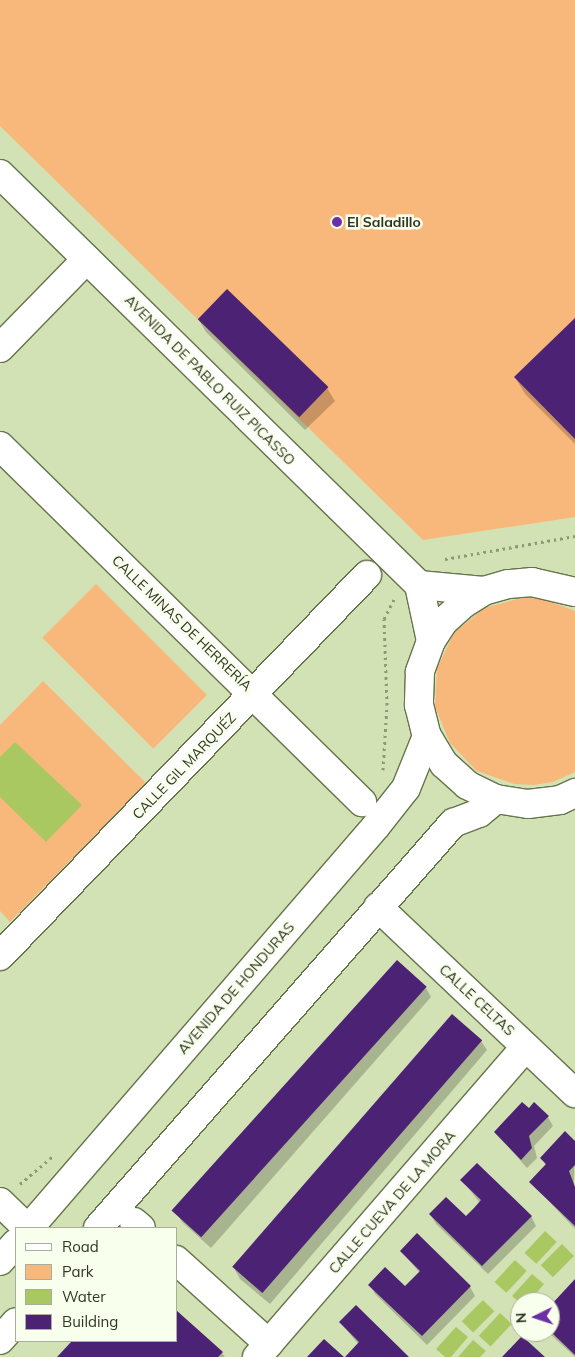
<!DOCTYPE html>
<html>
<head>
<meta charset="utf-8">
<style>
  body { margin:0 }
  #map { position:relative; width:575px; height:1357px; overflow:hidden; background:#d2e2b4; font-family:Mulish,sans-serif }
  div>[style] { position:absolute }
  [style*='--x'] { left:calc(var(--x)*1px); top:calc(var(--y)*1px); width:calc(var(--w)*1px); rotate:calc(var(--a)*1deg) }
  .green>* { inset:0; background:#f9b87b; transform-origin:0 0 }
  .water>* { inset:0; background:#a9c861; transform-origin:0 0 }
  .shadow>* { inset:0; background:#0003 }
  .building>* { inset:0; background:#4c2275; transform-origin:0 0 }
  .path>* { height:3px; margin-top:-1.5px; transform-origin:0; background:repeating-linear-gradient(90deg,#8c9876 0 2.5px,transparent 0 6.5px) }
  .roads { filter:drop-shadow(1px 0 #66744b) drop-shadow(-1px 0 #66744b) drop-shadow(0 1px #66744b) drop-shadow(0 -1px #66744b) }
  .minor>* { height:28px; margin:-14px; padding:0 14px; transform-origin:14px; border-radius:14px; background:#fff }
  .dots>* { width:14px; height:14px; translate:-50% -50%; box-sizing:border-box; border:2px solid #f8ffec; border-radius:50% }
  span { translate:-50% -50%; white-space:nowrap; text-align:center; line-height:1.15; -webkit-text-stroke:5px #f8ffec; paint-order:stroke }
  .poi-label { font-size:14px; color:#303624; font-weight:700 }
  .left { translate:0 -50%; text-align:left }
  .street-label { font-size:14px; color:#303624 }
  .legend { position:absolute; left:15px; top:1227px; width:162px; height:115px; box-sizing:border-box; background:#f8ffec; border:1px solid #a8af9c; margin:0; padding:6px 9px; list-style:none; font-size:15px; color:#303624 }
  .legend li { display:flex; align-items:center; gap:10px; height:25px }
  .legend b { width:25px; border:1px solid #a8af9c }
  .north { position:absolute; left:510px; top:1292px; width:50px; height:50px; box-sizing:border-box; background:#f8ffec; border:1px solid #a8af9c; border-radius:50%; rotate:266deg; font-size:14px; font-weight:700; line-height:20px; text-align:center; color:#303624 }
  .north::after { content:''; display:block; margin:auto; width:18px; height:22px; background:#6c2fa5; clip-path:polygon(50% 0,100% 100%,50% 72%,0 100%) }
</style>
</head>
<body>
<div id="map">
  <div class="green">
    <i style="clip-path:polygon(0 0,575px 0,575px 517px,423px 540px,0 126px)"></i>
    <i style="left:96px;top:584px;width:157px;height:76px;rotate:45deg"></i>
    <i style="clip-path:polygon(521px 598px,541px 598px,575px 611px,575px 772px,553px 782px,534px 785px,514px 784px,477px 771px,450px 743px,435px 707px,437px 668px,454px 633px,484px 608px)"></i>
    <i style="clip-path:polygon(43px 681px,146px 783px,10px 922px,0 911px,0 725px)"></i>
  </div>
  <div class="water">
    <i style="clip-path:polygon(15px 742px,82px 805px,46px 842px,0 797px,0 757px)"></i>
    <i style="left:545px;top:1231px;width:16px;height:30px;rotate:43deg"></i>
    <i style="left:562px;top:1244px;width:17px;height:30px;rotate:45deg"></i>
    <i style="left:515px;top:1260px;width:16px;height:30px;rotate:43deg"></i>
    <i style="clip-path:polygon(532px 1274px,544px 1284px,529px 1302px,520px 1303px,512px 1296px)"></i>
    <i style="left:483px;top:1300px;width:16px;height:30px;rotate:45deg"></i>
    <i style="left:500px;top:1313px;width:16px;height:31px;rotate:43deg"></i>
    <i style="clip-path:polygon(456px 1327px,468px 1337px,451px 1357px,445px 1357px,436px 1349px)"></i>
    <i style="clip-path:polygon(473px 1340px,486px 1351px,480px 1357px,458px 1357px)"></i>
  </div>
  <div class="shadow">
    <i style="clip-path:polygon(198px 319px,327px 388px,335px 401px,305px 430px,206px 332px)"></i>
    <i style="clip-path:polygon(575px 319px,575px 444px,525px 394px,515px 377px)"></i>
    <i style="clip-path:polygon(426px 988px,431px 997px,211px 1248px,182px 1222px,177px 1213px)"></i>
    <i style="clip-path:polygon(452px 1015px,481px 1041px,487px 1050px,270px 1304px,240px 1279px,235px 1270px)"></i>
    <i style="clip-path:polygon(529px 1110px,548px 1117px,553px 1126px,534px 1146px,537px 1158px,527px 1168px,496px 1133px)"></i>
    <i style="clip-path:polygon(575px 1143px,574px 1181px,575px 1229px,531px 1182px,546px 1166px,542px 1158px)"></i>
    <i style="clip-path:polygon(462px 1180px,531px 1216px,536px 1226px,488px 1274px,436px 1224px,430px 1214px,466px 1218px,480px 1203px)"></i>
    <i style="clip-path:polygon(401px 1251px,470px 1287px,475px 1296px,427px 1345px,375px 1294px,370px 1285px,405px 1288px,420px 1273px)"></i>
    <i style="clip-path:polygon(575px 1281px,575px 1357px,548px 1332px,550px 1308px)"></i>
    <i style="clip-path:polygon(341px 1323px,407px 1357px,347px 1357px,359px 1345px)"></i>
    <i style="clip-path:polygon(74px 1341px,176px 1341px,222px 1353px,225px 1357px,59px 1357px)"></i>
  </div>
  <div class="building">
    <i style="left:227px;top:289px;width:141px;height:42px;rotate:44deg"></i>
    <i style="clip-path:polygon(575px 318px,575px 439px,514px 377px)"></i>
    <i style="left:397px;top:960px;width:40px;height:337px;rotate:42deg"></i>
    <i style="left:452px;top:1014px;width:40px;height:335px;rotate:41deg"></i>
    <i style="clip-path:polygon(522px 1102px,529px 1108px,534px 1102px,549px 1116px,529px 1136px,532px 1148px,521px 1160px,494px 1132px)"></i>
    <i style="clip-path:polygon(565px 1131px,575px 1141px,575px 1165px,569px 1171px,575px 1187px,575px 1226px,529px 1182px,546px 1164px,540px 1158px)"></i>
    <i style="clip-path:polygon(477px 1163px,532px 1216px,482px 1266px,429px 1214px,446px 1197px,466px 1216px,474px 1208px,481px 1200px,460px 1180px)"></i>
    <i style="clip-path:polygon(417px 1233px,471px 1286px,422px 1336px,368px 1285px,385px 1267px,405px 1286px,420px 1271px,400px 1251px)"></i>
    <i style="clip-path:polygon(575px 1279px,575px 1355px,550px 1331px,550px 1306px)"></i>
    <i style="clip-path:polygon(356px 1305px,409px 1357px,345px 1357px,359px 1342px,339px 1322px)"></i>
    <i style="clip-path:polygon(176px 1310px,223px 1352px,218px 1357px,57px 1357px,72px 1341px,176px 1341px)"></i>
    <i style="clip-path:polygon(522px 1336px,545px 1357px,502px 1357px)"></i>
    <i style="clip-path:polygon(324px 1339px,344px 1357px,307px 1357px)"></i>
  </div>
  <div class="path">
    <i style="--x:445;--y:559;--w:132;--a:-10"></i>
    <i style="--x:383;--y:770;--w:65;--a:-86.5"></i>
    <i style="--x:387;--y:705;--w:86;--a:-92"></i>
    <i style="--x:384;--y:619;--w:22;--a:-63"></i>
    <i style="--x:20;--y:1184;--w:42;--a:-40.2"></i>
  </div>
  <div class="roads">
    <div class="minor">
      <i style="--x:0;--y:174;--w:587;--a:44.45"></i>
      <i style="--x:419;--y:585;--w:57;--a:77.9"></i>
      <i style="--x:0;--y:348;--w:124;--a:-45.7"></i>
      <i style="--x:0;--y:446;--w:508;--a:44.52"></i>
      <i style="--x:419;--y:585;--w:65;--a:5.3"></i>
      <i style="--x:575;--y:592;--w:44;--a:-166.9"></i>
      <i style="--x:532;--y:582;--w:24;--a:175"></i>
      <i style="--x:508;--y:584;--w:25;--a:164"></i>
      <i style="--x:484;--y:591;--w:25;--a:148"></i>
      <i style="--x:463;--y:604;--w:25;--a:138"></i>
      <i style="--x:444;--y:621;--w:24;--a:123"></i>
      <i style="--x:431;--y:641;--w:33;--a:110"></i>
      <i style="--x:420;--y:672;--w:33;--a:92"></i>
      <i style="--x:419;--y:705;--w:32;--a:76"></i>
      <i style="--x:427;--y:736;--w:33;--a:59"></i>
      <i style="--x:444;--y:764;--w:31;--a:42"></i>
      <i style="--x:467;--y:785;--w:32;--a:26"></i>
      <i style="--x:496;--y:799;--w:32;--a:9"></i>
      <i style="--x:528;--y:804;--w:32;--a:-7"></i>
      <i style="--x:560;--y:800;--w:17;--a:-25"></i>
      <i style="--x:378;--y:907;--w:271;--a:43.4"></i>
      <i style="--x:0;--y:956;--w:529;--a:-46.07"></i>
      <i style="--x:0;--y:1202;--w:37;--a:44"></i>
      <i style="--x:134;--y:1222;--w:9;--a:41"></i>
      <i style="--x:29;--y:1228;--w:531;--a:-49.2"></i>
      <i style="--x:376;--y:826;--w:48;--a:-51.7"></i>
      <i style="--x:406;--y:788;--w:56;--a:-68"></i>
      <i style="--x:98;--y:1228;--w:539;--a:-48.76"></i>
      <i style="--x:453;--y:823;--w:28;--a:-21"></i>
      <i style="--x:479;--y:813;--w:22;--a:-39"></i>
      <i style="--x:176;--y:1260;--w:125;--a:42.1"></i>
      <i style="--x:0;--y:1261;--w:24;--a:-48"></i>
      <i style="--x:0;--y:1340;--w:24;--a:-48"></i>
      <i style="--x:257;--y:1357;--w:410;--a:-49.1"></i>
    </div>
  </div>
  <div class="dots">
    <i style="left:337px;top:222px;background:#6c2fa5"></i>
  </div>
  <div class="poi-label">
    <span class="left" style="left:347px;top:222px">El Saladillo</span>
  </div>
  <div class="street-label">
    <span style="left:210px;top:380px;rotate:45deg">AVENIDA DE PABLO RUIZ PICASSO</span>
    <span style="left:182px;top:623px;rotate:44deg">CALLE MINAS DE HERRERÍA</span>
    <span style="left:184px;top:766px;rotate:-46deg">CALLE GIL MARQUÉZ</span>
    <span style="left:236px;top:988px;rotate:-49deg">AVENIDA DE HONDURAS</span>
    <span style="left:477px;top:1000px;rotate:43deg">CALLE CELTAS</span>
    <span style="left:392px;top:1202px;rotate:-49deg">CALLE CUEVA DE LA MORA</span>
  </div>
  <ul class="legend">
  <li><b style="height:6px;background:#fff"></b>Road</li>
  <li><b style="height:14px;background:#f9b87b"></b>Park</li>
  <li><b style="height:14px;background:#a9c861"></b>Water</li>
  <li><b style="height:14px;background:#4c2275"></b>Building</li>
  </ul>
  <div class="north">N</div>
</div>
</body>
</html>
